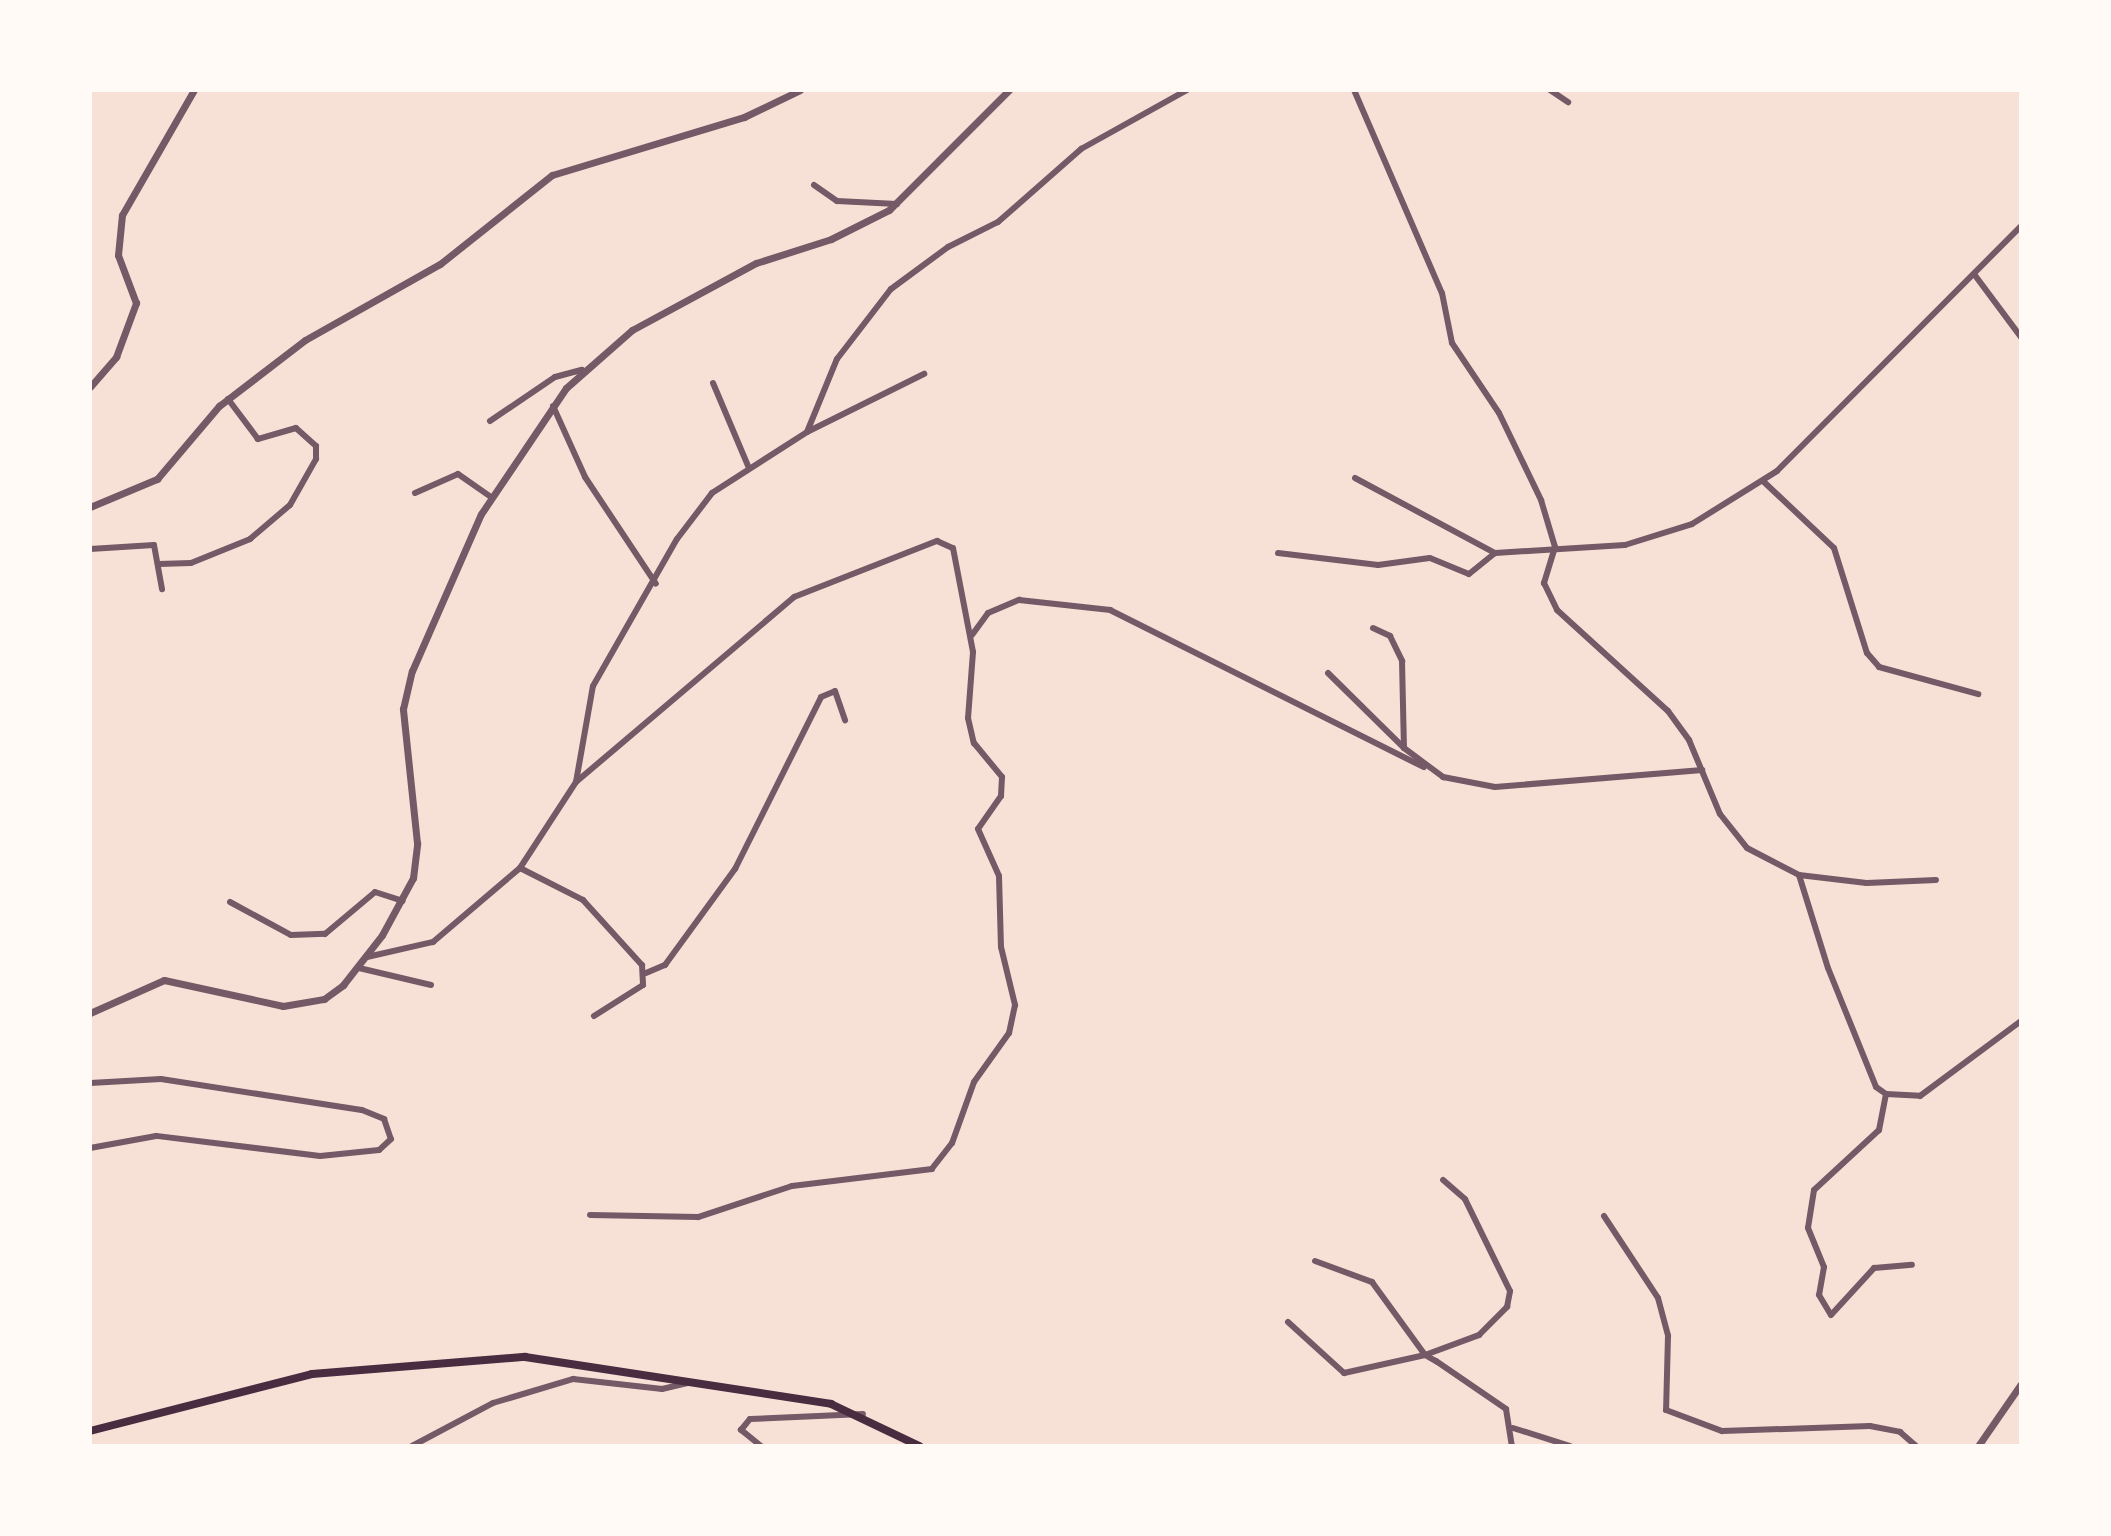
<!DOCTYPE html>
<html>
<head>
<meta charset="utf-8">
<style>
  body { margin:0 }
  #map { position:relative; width:2111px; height:1536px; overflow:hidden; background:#f7e1d7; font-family:Helvetica,sans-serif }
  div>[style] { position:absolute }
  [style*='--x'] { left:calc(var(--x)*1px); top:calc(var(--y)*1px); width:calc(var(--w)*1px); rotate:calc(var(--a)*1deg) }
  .minor>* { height:6px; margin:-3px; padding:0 3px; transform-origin:3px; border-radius:3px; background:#755966 }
  .tertiary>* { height:7px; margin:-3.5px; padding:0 3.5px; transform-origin:3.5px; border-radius:3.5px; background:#755966 }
  .secondary>* { height:8px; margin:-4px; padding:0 4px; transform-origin:4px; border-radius:4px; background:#4a2c40 }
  span { translate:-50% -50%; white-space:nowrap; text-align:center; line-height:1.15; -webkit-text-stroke:8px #fffaf5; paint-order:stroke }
  .frame { position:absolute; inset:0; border:92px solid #fffaf5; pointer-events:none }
</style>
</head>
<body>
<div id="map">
  <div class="minor">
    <i style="--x:1354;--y:90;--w:221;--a:66.6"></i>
    <i style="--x:1442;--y:293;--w:51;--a:78.7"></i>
    <i style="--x:1452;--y:343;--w:84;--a:56.1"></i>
    <i style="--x:1499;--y:413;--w:97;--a:64.2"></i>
    <i style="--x:1541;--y:500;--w:49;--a:73.4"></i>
    <i style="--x:1555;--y:547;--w:38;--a:107"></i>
    <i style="--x:1544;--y:583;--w:30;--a:64"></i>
    <i style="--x:1557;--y:610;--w:150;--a:42.3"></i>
    <i style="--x:1668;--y:711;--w:36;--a:54"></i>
    <i style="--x:1689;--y:740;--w:80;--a:67.3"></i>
    <i style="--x:1720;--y:814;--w:43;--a:51.5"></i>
    <i style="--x:1747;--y:848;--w:59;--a:27.4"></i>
    <i style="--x:1799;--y:875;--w:68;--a:6.7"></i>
    <i style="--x:1867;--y:883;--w:69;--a:-2.5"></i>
    <i style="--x:1550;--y:90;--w:22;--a:34"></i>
    <i style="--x:814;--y:185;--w:28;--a:35"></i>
    <i style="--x:837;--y:201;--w:60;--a:2.9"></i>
    <i style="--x:1974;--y:274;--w:79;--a:53.3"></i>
    <i style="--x:713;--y:383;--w:90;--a:67.1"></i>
    <i style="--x:553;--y:406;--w:78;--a:65.7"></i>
    <i style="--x:585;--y:477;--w:128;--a:56.4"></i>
    <i style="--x:490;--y:421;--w:78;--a:-34.1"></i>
    <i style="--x:555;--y:377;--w:28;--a:-15"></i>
    <i style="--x:807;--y:432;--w:79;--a:-67.7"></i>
    <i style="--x:837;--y:359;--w:88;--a:-52.4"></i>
    <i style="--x:891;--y:289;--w:71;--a:-36.4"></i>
    <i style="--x:948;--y:247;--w:56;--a:-26.6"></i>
    <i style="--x:998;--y:222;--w:111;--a:-41.3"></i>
    <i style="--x:1081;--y:149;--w:121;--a:-29.1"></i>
    <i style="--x:1355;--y:478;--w:159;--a:28.2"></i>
    <i style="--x:1764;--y:482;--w:96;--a:43.3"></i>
    <i style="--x:1834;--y:548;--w:110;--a:72.6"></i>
    <i style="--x:1867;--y:653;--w:18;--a:49"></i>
    <i style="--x:1879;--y:667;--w:103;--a:15.3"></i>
    <i style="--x:415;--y:493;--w:47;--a:-23.8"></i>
    <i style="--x:458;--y:474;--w:40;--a:34.9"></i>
    <i style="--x:90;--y:549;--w:64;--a:-3.6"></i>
    <i style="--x:154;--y:545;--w:45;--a:79.7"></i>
    <i style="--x:1278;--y:553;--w:101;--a:6.8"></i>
    <i style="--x:1378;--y:565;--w:52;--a:-7.7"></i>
    <i style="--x:1430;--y:558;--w:42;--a:22.3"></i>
    <i style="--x:1469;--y:574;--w:33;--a:-39"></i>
    <i style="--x:1495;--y:553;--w:130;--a:-3.5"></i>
    <i style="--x:1625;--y:545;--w:70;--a:-17.4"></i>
    <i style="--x:1692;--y:524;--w:100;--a:-31.9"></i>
    <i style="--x:1777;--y:471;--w:346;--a:-45.1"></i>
    <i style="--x:159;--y:564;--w:32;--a:-2"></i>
    <i style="--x:191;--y:563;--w:64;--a:-22.1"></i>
    <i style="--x:250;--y:539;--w:52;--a:-40.4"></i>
    <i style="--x:290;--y:505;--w:53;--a:-60.5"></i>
    <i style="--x:316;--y:459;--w:13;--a:-90"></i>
    <i style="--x:316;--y:446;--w:27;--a:-138"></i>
    <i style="--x:296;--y:428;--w:40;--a:164"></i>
    <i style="--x:258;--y:439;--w:50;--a:-126.9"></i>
    <i style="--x:1373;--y:628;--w:19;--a:25"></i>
    <i style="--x:1390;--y:636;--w:28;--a:64"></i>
    <i style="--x:1402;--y:661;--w:87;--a:88.7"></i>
    <i style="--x:1404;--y:748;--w:49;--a:36.6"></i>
    <i style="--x:1443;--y:777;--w:53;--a:10.9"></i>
    <i style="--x:1495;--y:787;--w:208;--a:-4.7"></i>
    <i style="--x:972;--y:635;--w:27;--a:-54"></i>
    <i style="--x:988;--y:613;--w:34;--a:-23"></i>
    <i style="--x:1019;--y:600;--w:92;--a:6.3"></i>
    <i style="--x:1110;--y:610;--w:351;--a:26.6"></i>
    <i style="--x:1328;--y:673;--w:107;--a:44.6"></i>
    <i style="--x:576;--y:782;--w:286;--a:-40.3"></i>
    <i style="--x:794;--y:597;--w:154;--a:-21.4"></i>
    <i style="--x:937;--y:541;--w:17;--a:24"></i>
    <i style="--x:953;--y:548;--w:106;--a:79.1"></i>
    <i style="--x:973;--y:652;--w:66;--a:94.3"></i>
    <i style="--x:968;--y:718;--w:26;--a:77"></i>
    <i style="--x:974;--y:743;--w:44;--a:50.5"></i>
    <i style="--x:1002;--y:777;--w:19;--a:93"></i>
    <i style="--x:1001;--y:796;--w:40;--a:124.9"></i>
    <i style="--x:978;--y:829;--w:51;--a:65.9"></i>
    <i style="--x:999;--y:876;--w:71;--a:88.4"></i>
    <i style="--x:1001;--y:947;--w:60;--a:76.4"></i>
    <i style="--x:1015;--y:1005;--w:29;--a:102"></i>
    <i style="--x:1009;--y:1033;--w:60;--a:125.5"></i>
    <i style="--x:974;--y:1082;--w:65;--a:109.8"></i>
    <i style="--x:952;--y:1143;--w:33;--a:128"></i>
    <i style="--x:932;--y:1169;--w:141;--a:173.1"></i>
    <i style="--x:792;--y:1186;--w:99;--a:161.7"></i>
    <i style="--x:698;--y:1217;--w:108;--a:-178.9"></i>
    <i style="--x:520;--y:868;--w:71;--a:26.9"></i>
    <i style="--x:583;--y:900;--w:88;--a:47.8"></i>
    <i style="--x:642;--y:965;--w:20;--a:87"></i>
    <i style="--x:643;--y:985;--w:58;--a:147.7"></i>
    <i style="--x:1799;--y:875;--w:97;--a:72.7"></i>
    <i style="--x:1828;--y:968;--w:128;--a:68"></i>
    <i style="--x:1876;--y:1087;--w:12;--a:35"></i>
    <i style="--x:1886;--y:1094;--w:34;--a:3"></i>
    <i style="--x:1920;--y:1096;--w:126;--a:-36.6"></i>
    <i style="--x:230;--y:902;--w:69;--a:28.4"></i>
    <i style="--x:291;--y:935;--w:34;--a:-2"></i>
    <i style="--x:325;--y:934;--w:65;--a:-40"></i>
    <i style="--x:375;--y:892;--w:29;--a:18"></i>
    <i style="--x:367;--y:957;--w:68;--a:-12.8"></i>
    <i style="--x:433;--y:942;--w:114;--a:-40.4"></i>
    <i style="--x:520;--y:868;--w:103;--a:-56.9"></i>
    <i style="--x:576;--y:782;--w:97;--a:-80"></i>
    <i style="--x:593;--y:686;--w:169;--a:-60.3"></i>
    <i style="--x:677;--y:539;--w:58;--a:-52.7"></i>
    <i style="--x:712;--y:493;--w:113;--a:-32.7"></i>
    <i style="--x:807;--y:432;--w:131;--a:-26.4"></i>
    <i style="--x:359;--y:968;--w:74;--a:13.3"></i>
    <i style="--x:646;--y:973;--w:21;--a:-23"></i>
    <i style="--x:665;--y:965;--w:119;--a:-53.9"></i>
    <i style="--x:735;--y:869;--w:192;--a:-63.4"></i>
    <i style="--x:821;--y:697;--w:15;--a:-23"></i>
    <i style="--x:835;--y:691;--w:31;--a:71"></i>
    <i style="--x:90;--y:1083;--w:71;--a:-3.2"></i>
    <i style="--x:161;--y:1079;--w:203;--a:8.8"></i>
    <i style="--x:362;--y:1110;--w:24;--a:22"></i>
    <i style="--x:384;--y:1119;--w:21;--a:71"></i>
    <i style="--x:391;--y:1139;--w:16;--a:137"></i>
    <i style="--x:379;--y:1150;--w:59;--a:174.2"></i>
    <i style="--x:320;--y:1156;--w:165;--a:-173"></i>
    <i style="--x:156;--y:1136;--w:67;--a:169.7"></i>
    <i style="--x:1886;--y:1094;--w:37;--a:101"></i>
    <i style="--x:1879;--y:1130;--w:88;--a:137.3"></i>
    <i style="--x:1814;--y:1190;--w:38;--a:99"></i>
    <i style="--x:1808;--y:1228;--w:42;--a:67.7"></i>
    <i style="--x:1824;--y:1267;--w:28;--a:100"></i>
    <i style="--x:1819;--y:1295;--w:23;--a:59"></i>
    <i style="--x:1831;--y:1315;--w:64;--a:-47.5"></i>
    <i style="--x:1874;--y:1268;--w:38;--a:-5"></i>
    <i style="--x:1604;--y:1216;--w:98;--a:56.6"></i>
    <i style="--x:1658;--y:1298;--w:39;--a:75"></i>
    <i style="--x:1668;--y:1336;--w:74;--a:91.5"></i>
    <i style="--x:1666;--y:1410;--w:60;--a:20.6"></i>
    <i style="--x:1722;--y:1431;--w:148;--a:-1.9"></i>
    <i style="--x:1870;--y:1426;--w:31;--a:11"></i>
    <i style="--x:1900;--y:1432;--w:21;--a:41"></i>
    <i style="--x:1315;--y:1261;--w:61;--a:20.2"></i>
    <i style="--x:1372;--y:1282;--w:90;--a:54"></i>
    <i style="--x:1425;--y:1355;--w:58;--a:-20.3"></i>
    <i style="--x:1479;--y:1335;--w:40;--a:-45"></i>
    <i style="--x:1507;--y:1307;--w:16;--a:-79"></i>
    <i style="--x:1510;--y:1291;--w:102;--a:-116.1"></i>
    <i style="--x:1465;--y:1199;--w:29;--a:-139"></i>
    <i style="--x:1288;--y:1322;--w:76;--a:42.3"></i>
    <i style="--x:1344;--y:1373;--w:83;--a:-12.5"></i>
    <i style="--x:1425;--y:1355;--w:13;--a:29"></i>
    <i style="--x:1436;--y:1361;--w:85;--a:34.4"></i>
    <i style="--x:1506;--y:1409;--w:37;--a:81"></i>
    <i style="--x:1513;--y:1428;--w:60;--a:17.5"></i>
    <i style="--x:412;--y:1446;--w:92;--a:-28"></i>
    <i style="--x:493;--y:1403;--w:84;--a:-16.7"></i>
    <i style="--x:573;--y:1379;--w:90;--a:6.4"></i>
    <i style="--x:662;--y:1389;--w:26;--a:-13"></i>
    <i style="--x:761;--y:1446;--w:26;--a:-141"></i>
    <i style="--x:741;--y:1430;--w:14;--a:-51"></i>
    <i style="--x:750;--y:1419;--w:113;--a:-2.5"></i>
  </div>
  <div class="tertiary">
    <i style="--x:90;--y:387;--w:40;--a:-49"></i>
    <i style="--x:116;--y:357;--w:58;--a:-69.7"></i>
    <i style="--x:136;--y:303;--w:51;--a:-110.6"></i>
    <i style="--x:118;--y:255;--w:40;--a:-84.3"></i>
    <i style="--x:122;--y:215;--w:144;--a:-60.1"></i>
    <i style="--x:90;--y:507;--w:73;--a:-22.7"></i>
    <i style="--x:157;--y:479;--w:96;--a:-49.7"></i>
    <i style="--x:219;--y:406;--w:108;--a:-37.5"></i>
    <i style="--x:305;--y:340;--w:155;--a:-29.4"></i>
    <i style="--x:440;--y:264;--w:143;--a:-38.5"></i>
    <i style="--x:552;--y:175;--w:201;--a:-16.8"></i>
    <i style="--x:744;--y:117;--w:62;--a:-25.7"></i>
    <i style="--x:90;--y:1013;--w:81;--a:-24"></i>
    <i style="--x:164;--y:980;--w:122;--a:12.3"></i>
    <i style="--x:283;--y:1006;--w:42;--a:-9.7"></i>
    <i style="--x:324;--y:999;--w:24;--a:-36"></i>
    <i style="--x:343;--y:985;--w:63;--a:-52"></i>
    <i style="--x:382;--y:935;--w:65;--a:-61.5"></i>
    <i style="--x:413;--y:878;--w:35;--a:-83"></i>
    <i style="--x:417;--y:843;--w:135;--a:-96"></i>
    <i style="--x:403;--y:709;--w:39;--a:-77"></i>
    <i style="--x:412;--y:671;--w:171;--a:-66.3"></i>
    <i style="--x:481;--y:514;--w:152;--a:-56"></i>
    <i style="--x:566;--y:388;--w:88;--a:-41.3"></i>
    <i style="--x:632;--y:330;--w:141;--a:-28.4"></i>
    <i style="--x:756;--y:263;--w:79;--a:-17.7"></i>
    <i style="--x:831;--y:239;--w:65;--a:-26.6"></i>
    <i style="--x:889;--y:210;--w:170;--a:-45"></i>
    <i style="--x:1978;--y:1446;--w:75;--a:-55.3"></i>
  </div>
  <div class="secondary">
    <i style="--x:90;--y:1431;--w:229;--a:-14.4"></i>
    <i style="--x:312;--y:1374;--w:214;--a:-4.6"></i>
    <i style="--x:525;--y:1357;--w:310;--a:8.7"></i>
    <i style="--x:831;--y:1404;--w:98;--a:25.5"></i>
  </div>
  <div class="frame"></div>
</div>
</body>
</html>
